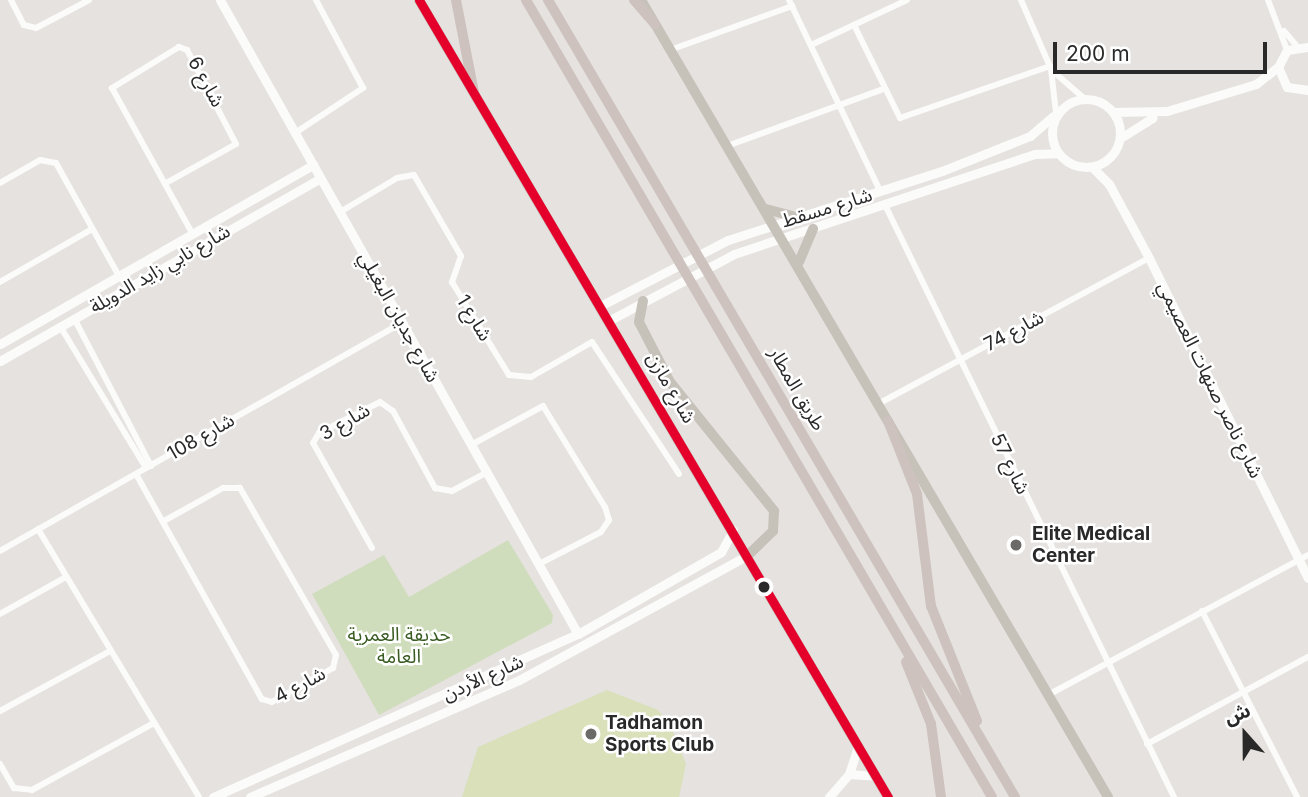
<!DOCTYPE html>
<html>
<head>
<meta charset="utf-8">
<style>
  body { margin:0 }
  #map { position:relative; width:1308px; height:797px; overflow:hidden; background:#e6e2df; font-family:Inter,"Noto Sans Arabic",sans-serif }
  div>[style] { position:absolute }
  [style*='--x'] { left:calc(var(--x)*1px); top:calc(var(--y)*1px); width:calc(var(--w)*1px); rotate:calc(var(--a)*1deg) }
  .green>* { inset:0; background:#d0ddbc }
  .pitch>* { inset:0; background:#d9e0ba }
  .street>* { height:6px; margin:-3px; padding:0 3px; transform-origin:3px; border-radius:3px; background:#fbfbfa }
  .secondary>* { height:9px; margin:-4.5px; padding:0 4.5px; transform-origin:4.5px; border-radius:4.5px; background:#fbfbfa }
  .secondary>.ring { margin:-4.5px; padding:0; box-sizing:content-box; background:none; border:9px solid #fbfbfa; border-radius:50% }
  .primary>* { height:10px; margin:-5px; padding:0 5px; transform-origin:5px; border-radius:5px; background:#c6c2ba }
  .highway>* { height:10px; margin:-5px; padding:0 5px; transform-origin:5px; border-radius:5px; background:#cdc2be }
  .bus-1>* { height:9px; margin:-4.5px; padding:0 4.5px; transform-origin:4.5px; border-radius:4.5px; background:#e4002b }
  .dots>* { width:19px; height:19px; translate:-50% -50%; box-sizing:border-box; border:4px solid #fff; border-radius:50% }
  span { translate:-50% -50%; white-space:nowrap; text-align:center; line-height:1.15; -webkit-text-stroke:5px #fff; paint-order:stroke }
  .street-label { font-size:19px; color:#292929 }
  .poi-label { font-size:19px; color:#292929; font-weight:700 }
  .left { translate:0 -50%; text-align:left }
  .park-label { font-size:19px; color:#395c22 }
  .north { position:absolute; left:1210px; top:699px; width:70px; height:70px; -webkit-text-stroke:5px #fff; paint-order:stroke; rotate:339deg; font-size:19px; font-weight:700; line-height:28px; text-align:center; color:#292929 }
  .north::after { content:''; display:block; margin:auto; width:24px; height:32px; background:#292929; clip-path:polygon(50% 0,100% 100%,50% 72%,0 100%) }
  .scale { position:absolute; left:1053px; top:42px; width:214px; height:32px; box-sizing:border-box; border:4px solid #292929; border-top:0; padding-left:9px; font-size:21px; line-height:24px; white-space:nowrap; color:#292929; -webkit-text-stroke:5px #fff; paint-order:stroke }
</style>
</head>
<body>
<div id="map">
  <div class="green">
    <i style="clip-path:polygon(508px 540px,553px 615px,552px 623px,379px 715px,312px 594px,384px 555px,409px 597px)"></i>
  </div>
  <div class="pitch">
    <i style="clip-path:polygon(607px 690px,658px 710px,670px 724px,686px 764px,679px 797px,462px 797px,478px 747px)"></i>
  </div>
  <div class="street">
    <i style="--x:11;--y:0;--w:28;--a:63"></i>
    <i style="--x:24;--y:25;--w:12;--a:14"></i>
    <i style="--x:36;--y:28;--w:60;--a:-27.8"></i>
    <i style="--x:789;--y:0;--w:212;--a:64.5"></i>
    <i style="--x:1021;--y:0;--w:75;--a:66.5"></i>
    <i style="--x:1051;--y:69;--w:44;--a:83.5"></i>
    <i style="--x:1268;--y:0;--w:53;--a:69.2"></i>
    <i style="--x:854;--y:25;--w:104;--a:63.7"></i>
    <i style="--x:900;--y:118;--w:159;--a:-19.1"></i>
    <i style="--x:1284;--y:31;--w:20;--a:49"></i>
    <i style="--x:811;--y:45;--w:106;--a:-25.1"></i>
    <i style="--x:670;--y:50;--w:130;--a:-19.8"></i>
    <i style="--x:1055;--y:73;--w:40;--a:41"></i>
    <i style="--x:295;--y:133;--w:82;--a:-33.5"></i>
    <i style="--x:363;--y:88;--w:100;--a:-118.1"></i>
    <i style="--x:727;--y:146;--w:164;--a:-20"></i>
    <i style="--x:0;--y:183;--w:46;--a:-29.9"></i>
    <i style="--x:40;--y:160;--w:16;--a:11"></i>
    <i style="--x:56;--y:163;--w:129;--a:60.9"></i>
    <i style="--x:166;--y:183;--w:80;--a:-29.1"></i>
    <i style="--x:236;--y:144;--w:106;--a:-117.5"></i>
    <i style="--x:187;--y:50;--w:9;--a:-159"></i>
    <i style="--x:179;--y:47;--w:79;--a:148.5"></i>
    <i style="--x:112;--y:88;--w:166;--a:61.1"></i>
    <i style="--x:885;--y:205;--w:659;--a:63.98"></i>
    <i style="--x:340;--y:212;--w:66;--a:-30.8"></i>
    <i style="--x:397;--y:178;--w:17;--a:-10"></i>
    <i style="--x:414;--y:175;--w:94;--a:59.9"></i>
    <i style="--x:461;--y:256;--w:28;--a:109"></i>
    <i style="--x:452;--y:282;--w:109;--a:58.5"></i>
    <i style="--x:509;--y:375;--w:22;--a:5"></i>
    <i style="--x:531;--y:377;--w:70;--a:-29.8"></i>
    <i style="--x:592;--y:342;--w:158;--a:56.6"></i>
    <i style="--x:0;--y:282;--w:106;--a:-29.9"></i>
    <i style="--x:74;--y:318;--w:167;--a:62.5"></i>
    <i style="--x:60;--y:326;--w:166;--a:58.8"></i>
    <i style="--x:878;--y:404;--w:308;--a:-28.3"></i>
    <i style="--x:471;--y:445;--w:82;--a:-28.4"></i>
    <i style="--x:543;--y:406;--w:119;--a:58.5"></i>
    <i style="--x:605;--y:507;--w:14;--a:73"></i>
    <i style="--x:609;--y:520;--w:14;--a:124"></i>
    <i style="--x:601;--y:532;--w:70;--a:152.7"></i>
    <i style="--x:136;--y:474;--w:258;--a:60.8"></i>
    <i style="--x:262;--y:699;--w:10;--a:17"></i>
    <i style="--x:272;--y:702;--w:70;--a:-29.1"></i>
    <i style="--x:333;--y:668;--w:13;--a:-77"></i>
    <i style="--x:336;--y:655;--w:193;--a:-119.9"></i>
    <i style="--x:240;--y:488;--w:17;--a:180"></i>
    <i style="--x:223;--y:488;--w:68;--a:150.8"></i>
    <i style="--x:38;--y:529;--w:313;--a:59"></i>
    <i style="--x:372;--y:548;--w:120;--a:-119.3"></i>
    <i style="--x:313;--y:443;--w:12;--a:-59"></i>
    <i style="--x:319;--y:433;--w:68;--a:-26.9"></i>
    <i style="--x:380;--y:402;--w:16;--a:35"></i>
    <i style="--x:393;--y:411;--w:88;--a:61.4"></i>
    <i style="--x:435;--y:488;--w:17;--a:10"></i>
    <i style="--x:452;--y:491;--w:40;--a:-28"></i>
    <i style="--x:0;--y:551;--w:462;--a:-29.6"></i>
    <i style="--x:1202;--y:611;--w:209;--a:62.9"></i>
    <i style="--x:0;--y:614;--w:76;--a:-29.3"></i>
    <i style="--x:1048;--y:695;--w:295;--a:-28.3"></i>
    <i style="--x:0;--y:711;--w:123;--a:-28.6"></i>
    <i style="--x:1147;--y:744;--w:183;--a:-28.4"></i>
    <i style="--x:0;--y:764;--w:28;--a:60"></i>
    <i style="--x:14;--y:788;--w:18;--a:6"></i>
    <i style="--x:32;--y:790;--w:137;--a:-28.8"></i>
  </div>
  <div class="secondary">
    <i style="--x:220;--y:0;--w:728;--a:60.55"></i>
    <i style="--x:1308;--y:47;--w:21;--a:172"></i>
    <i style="--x:1287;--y:50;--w:19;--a:118"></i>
    <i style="--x:1278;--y:67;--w:22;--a:66"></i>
    <i style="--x:1287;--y:87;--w:21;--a:8"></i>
    <i class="ring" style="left:1052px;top:99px;width:59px;height:59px"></i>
    <i style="--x:1113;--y:112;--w:54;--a:-1.1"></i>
    <i style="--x:1167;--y:111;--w:93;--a:-16.9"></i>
    <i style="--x:1256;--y:84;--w:28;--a:-38"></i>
    <i style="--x:1122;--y:137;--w:36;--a:-32"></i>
    <i style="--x:1092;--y:167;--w:24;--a:45"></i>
    <i style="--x:1109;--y:184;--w:84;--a:61.6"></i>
    <i style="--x:1149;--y:258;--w:357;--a:63.6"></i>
    <i style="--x:602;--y:305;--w:142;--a:-27.3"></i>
    <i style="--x:728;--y:240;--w:225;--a:-17.9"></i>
    <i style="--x:942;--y:171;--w:95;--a:-21.7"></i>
    <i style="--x:1030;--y:136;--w:30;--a:-41"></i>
    <i style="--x:610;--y:320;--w:140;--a:-28"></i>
    <i style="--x:734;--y:254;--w:317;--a:-18.4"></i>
    <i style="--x:1035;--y:154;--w:23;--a:-2"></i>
    <i style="--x:0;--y:344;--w:361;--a:-29.8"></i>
    <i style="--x:0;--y:361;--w:369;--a:-29.7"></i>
    <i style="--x:849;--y:774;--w:27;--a:4"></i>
    <i style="--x:213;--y:797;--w:400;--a:-24.1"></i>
    <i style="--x:578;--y:634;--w:165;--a:-29.8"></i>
    <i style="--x:721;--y:552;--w:25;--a:-61"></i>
    <i style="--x:250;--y:797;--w:293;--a:-23.5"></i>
    <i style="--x:519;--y:680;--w:261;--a:-28.6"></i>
    <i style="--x:829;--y:797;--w:30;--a:-49"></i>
    <i style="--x:849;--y:774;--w:28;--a:-72"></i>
  </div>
  <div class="primary">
    <i style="--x:419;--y:0;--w:925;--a:59.53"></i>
    <i style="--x:641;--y:0;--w:924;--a:59.63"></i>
    <i style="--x:766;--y:209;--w:30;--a:15"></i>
    <i style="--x:799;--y:262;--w:36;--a:-67"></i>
    <i style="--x:643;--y:301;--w:21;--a:101"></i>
    <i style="--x:639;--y:322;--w:68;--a:62.7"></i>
    <i style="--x:670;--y:382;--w:166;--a:51.1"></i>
    <i style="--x:774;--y:511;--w:20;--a:93"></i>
    <i style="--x:773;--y:531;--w:35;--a:136"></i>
  </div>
  <div class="highway">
    <i style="--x:456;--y:0;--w:95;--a:79"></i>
    <i style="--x:526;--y:0;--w:923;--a:59.69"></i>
    <i style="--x:548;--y:0;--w:924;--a:59.63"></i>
    <i style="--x:634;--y:0;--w:32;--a:49"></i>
    <i style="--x:888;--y:421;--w:79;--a:68.3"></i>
    <i style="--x:917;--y:494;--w:113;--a:82.9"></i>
    <i style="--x:931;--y:606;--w:124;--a:68.2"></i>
    <i style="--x:906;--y:662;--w:67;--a:68"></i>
    <i style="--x:931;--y:724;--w:74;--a:82.2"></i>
  </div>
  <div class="bus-1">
    <i style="--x:419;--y:0;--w:925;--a:59.53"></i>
  </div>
  <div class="dots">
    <i style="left:1016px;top:545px;background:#6b6a69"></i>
    <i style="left:764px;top:587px;background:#292929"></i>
    <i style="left:591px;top:734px;background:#6b6a69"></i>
  </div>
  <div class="street-label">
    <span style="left:206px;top:82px;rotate:61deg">شارع 6</span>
    <span style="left:827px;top:208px;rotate:-17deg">شارع مسقط</span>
    <span style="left:160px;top:269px;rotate:-30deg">شارع نابي زايد الدويلة</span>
    <span style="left:399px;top:317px;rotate:61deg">شارع جديان البغيلي</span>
    <span style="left:474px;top:318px;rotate:59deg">شارع 1</span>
    <span style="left:1014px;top:331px;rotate:-28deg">شارع 74</span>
    <span style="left:1210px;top:380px;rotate:64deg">شارع ناصر صنهات العصيمي</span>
    <span style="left:671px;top:388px;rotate:60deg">شارع مازن</span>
    <span style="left:797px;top:389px;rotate:60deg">طريق المطار</span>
    <span style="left:345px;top:422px;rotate:-30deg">شارع 3</span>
    <span style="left:201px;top:437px;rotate:-30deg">شارع 108</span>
    <span style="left:1010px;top:464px;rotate:64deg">شارع 57</span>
    <span style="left:483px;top:678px;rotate:-24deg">شارع الأردن</span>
    <span style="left:300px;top:685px;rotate:-28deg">شارع 4</span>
  </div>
  <div class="poi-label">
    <span class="left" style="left:1032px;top:545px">Elite Medical<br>Center</span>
    <span class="left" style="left:605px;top:734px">Tadhamon<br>Sports Club</span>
  </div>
  <div class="park-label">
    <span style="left:399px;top:646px">حديقة العمرية<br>العامة</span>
  </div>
  <div class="north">ش</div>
  <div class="scale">200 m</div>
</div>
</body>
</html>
